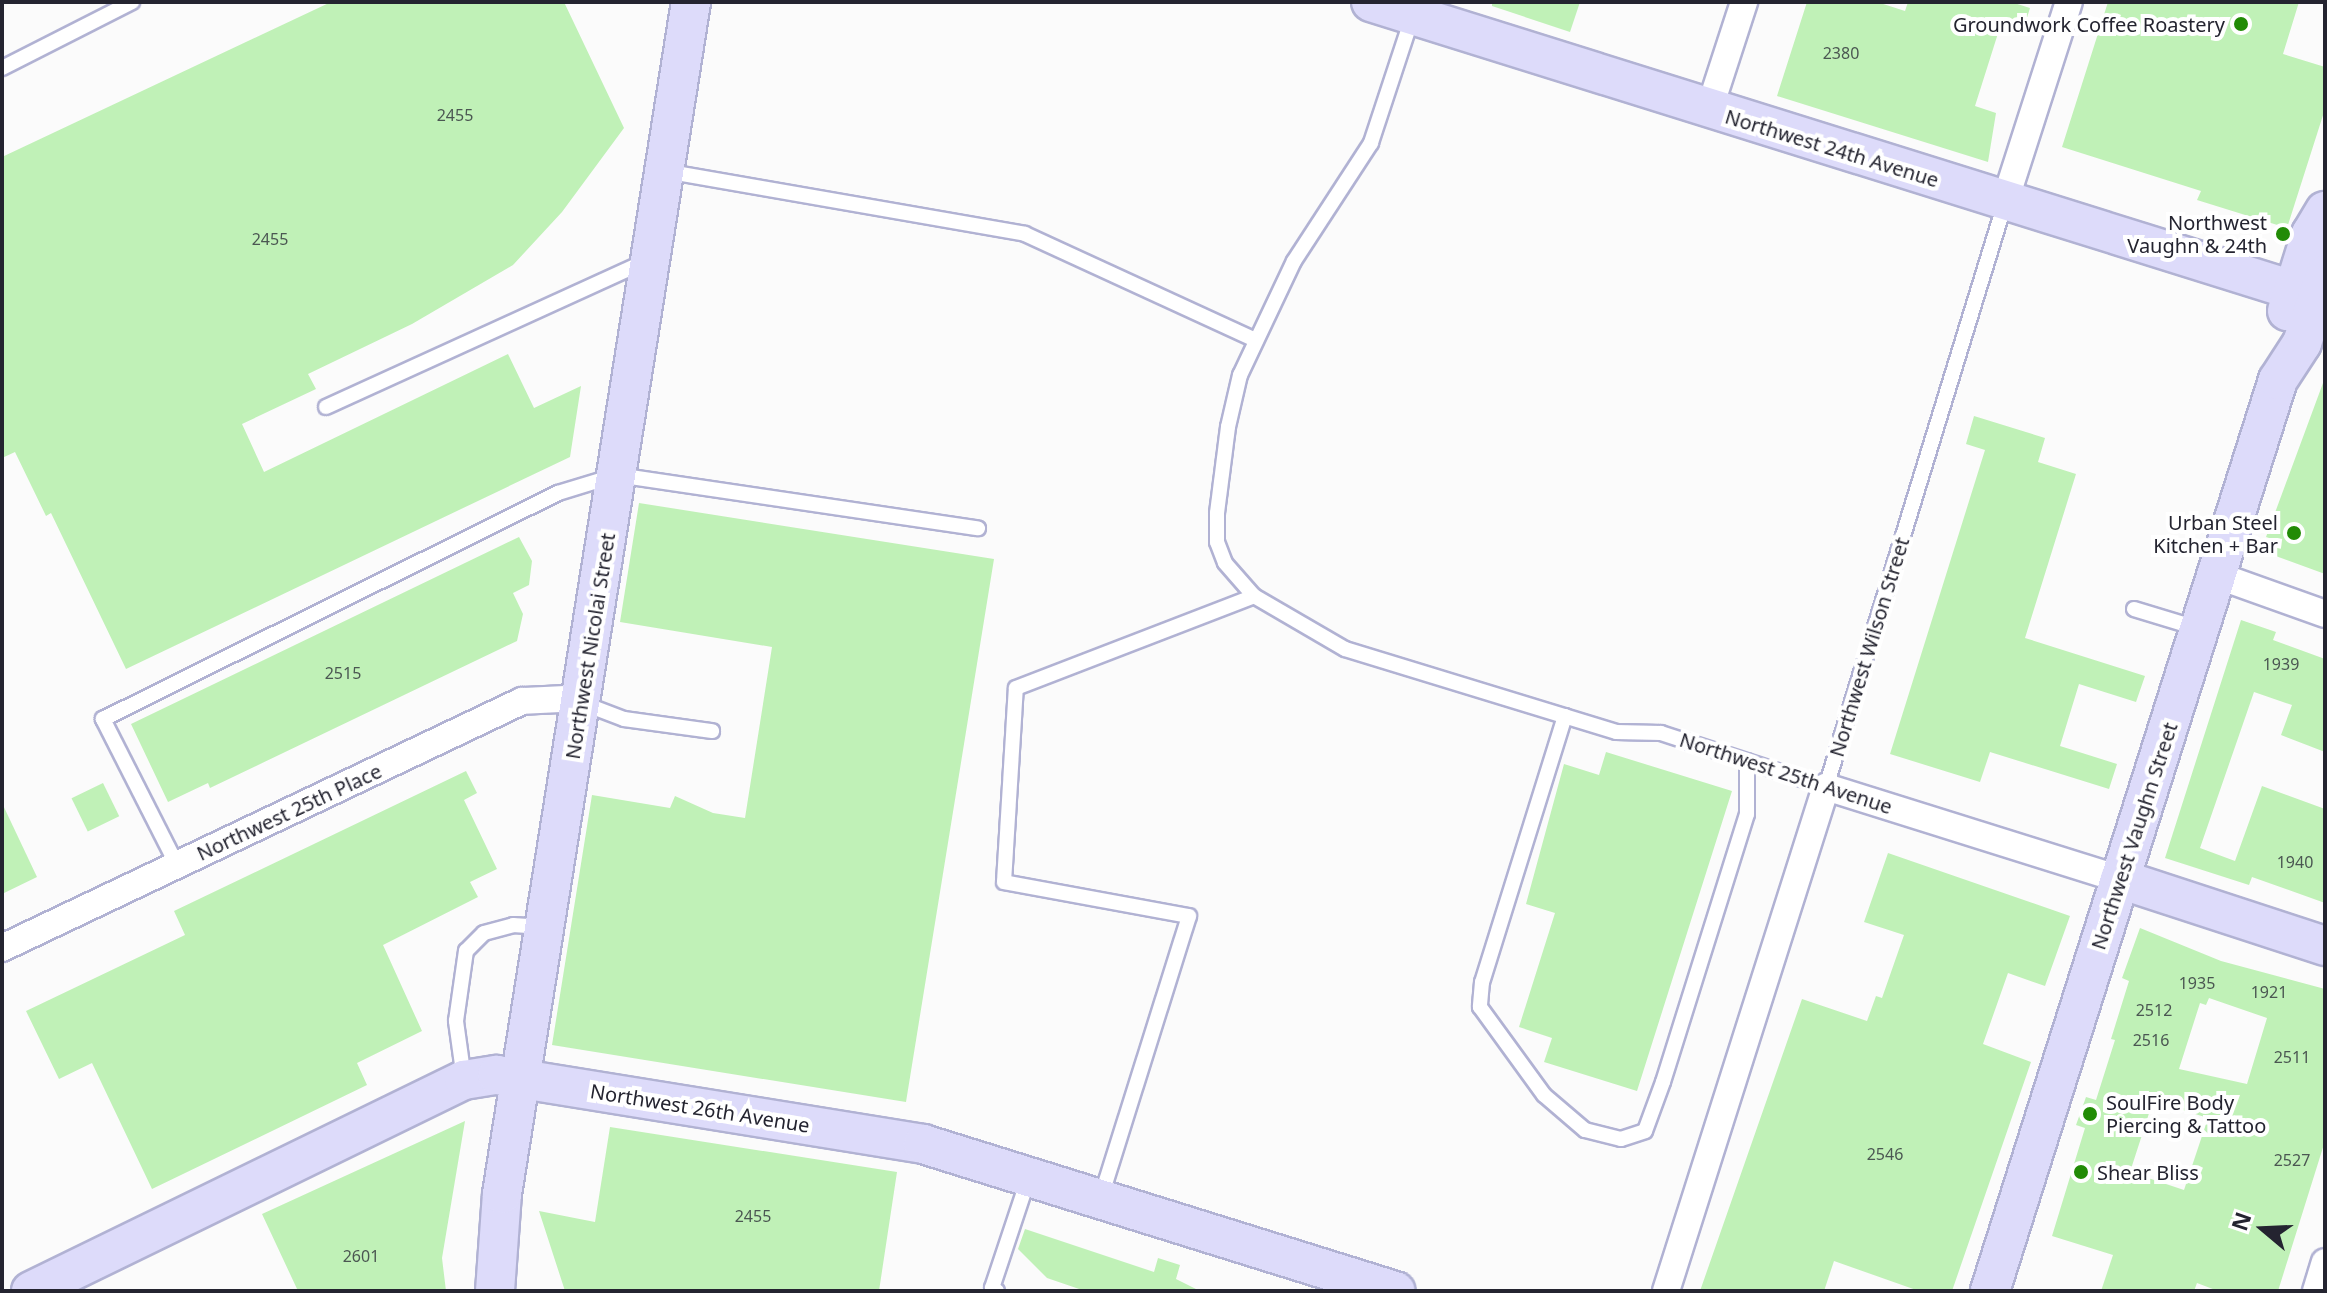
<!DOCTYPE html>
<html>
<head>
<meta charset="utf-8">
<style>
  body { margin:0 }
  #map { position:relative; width:2327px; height:1293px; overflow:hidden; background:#fbfbfb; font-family:"Noto Sans",sans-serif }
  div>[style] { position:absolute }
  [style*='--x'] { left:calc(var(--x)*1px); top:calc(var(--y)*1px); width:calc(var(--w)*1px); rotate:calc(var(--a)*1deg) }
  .building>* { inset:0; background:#c0f1b7; transform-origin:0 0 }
  .roads { filter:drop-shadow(2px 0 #b1b2d3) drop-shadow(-2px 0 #b1b2d3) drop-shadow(0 2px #b1b2d3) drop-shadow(0 -2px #b1b2d3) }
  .lane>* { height:14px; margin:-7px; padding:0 7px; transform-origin:7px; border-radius:7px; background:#fff }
  .street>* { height:26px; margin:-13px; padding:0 13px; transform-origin:13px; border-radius:13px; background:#fff }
  .secondary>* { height:38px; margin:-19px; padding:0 19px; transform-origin:19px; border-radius:19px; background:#dddbfa }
  .dots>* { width:22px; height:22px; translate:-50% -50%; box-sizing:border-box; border:4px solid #fff; border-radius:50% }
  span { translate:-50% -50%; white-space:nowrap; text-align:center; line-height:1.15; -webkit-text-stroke:8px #fff; paint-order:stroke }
  .number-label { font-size:16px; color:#4b5752 }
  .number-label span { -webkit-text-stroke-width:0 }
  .poi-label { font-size:20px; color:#242430 }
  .right { translate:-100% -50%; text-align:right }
  .left { translate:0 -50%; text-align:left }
  .street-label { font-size:20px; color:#242430 }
  .frame { position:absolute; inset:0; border:4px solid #242430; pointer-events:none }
  .north { position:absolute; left:2223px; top:1189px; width:80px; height:80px; -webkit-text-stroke:6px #fff; paint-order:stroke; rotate:289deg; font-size:22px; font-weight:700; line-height:32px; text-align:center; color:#242430 }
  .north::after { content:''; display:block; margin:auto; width:28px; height:36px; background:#242430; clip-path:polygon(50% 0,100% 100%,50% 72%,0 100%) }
</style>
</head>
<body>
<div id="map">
  <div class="building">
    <i style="clip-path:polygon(331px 2px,564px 2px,624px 128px,562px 212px,513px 265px,412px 324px,308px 374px,316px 389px,242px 424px,264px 472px,508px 354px,534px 408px,581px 386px,570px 457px,126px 669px,51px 513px,46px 516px,15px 452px,2px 458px,2px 157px)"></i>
    <i style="clip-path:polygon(1492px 2px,1580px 2px,1570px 32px,1492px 6px)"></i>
    <i style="clip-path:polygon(1807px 2px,1877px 2px,1905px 11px,1908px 2px,2011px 2px,2030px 8px,2022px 34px,2000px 27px,1975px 106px,1996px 113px,1988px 162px,1777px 96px)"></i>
    <i style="clip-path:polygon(2108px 2px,2299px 2px,2283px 54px,2325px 67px,2325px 109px,2287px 228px,2197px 200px,2201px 191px,2062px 147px)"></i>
    <i style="clip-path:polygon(2323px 383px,2325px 384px,2325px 574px,2273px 555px,2278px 541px,2266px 537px)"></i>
    <i style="clip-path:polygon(1974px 416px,2045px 438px,2038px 462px,2076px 474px,2025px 638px,2145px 676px,2136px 702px,2079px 684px,2060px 746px,2117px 764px,2109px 789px,1990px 752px,1980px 782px,1890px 754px,1985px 450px,1966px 444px)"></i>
    <i style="clip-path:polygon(639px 503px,994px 559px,906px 1102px,552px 1045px,592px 795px,670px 808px,675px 796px,713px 813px,745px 818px,772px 647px,620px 622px)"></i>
    <i style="clip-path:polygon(519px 537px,532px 561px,529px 585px,513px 593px,523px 614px,517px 641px,210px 788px,208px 783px,168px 802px,131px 724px)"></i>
    <i style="clip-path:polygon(2241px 620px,2276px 632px,2273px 640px,2325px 659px,2325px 752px,2281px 735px,2292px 705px,2254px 692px,2200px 848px,2235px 861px,2262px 786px,2325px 809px,2325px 903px,2252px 877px,2249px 885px,2165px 858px)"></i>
    <i style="clip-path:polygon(1606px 752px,1732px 791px,1637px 1091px,1544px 1062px,1552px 1038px,1519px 1027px,1555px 913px,1526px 904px,1564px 764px,1599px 775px)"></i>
    <i style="clip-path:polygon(466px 771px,477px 793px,464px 800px,497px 869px,470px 882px,478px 897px,383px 945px,422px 1031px,357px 1063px,367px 1085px,152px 1189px,92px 1063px,59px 1079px,26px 1011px,185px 935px,174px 911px)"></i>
    <i style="left:103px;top:783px;width:37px;height:35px;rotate:64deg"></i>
    <i style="clip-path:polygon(2px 803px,37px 877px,2px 894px)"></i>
    <i style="clip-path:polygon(1888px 853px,2070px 916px,2045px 986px,2008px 973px,1983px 1044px,2031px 1062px,1952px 1291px,1919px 1291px,1834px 1261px,1824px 1291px,1700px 1291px,1802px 999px,1867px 1021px,1876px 996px,1882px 998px,1904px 935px,1864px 922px)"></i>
    <i style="clip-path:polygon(evenodd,2140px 928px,2221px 961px,2325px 989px,2325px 1141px,2278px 1291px,2218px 1291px,2197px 1283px,2194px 1291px,2101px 1291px,2113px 1255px,2052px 1236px,2085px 1128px,2076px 1125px,2086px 1097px,2096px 1100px,2115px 1040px,2111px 1039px,2129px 981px,2122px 978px,2140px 928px,2209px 998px,2267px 1018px,2247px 1084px,2179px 1069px,2200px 1003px,2206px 1005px,2209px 998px,2140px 928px,2153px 1101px,2208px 1118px,2184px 1190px,2130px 1172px,2153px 1101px)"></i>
    <i style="clip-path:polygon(465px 1121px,442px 1258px,446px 1291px,298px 1291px,262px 1214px)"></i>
    <i style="clip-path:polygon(610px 1127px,897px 1172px,879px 1291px,565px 1291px,539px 1211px,595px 1222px)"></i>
    <i style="clip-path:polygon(1025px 1229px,1154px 1272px,1158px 1258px,1180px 1265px,1176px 1279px,1200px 1291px,1085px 1291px,1047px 1278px,1018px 1249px)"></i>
  </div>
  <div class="roads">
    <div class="lane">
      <i style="--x:1413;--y:15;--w:135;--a:108.2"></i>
      <i style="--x:1371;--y:143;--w:141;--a:123.1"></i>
      <i style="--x:1294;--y:261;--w:126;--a:115.3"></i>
      <i style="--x:1240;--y:375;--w:53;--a:103"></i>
      <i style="--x:1228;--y:427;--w:87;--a:97.3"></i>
      <i style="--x:1217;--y:513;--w:29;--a:90"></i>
      <i style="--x:1217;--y:542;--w:22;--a:69"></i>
      <i style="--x:1225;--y:563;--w:44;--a:48.7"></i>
      <i style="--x:1254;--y:596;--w:105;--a:30.2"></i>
      <i style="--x:1345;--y:649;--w:283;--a:17"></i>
      <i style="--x:1616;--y:732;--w:45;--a:1.3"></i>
      <i style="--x:1661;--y:733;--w:174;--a:18.1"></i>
      <i style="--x:1826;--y:787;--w:611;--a:-72.96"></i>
      <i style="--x:2;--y:68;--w:146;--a:-26.9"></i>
      <i style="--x:665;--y:171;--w:365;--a:9.9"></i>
      <i style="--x:1025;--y:234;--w:253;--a:24.7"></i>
      <i style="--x:326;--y:407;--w:353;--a:-24.5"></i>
      <i style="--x:2134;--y:609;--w:69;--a:16.9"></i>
      <i style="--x:582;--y:703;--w:45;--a:20.9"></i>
      <i style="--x:624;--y:719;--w:89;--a:7.8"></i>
      <i style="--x:1565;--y:716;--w:279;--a:107.3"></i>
      <i style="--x:1482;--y:982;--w:25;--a:95"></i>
      <i style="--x:1480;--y:1007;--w:109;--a:54"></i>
      <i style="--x:1544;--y:1095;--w:54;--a:40.5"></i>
      <i style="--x:1585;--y:1130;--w:37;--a:14"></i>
      <i style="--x:1621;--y:1139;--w:25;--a:-18"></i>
      <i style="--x:1645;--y:1131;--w:52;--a:-69.8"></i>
      <i style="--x:1663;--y:1082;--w:281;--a:-72.6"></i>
      <i style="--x:1747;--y:814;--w:53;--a:-90"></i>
      <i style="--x:177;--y:865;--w:164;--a:-116.9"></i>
      <i style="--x:103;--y:719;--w:508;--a:-26.41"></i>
      <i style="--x:558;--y:493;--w:62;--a:-17"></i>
      <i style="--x:617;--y:475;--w:365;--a:8.4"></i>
      <i style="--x:464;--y:1079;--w:59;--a:-97.9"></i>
      <i style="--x:456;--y:1021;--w:71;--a:-81.9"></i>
      <i style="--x:466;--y:951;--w:25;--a:-45"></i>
      <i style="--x:484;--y:933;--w:30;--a:-15"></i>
      <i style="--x:513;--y:925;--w:30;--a:4"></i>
      <i style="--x:1101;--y:1197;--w:294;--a:-72.6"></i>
      <i style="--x:1189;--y:916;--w:188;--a:-169.6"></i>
      <i style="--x:1004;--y:882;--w:194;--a:-86.5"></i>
      <i style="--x:1016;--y:688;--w:255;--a:-21.1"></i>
      <i style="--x:997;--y:1291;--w:6;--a:-149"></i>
      <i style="--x:992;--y:1288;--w:114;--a:-71.6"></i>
    </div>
    <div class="street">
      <i style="--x:1709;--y:110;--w:114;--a:-72"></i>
      <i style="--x:2005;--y:201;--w:209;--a:-72.2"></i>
      <i style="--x:2216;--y:575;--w:116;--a:19.7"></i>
      <i style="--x:2;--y:948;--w:576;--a:-25.41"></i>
      <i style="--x:522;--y:701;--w:61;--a:-2.8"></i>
      <i style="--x:1666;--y:1291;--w:529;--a:-72.39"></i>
      <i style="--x:1826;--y:787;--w:308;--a:17.4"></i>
      <i style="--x:2316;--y:1291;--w:30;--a:-73"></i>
    </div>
    <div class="secondary">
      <i style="--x:1371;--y:2;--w:966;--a:17.35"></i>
      <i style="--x:2287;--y:311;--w:81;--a:-72.7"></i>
      <i style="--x:2311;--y:234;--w:27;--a:-59"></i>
      <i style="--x:2120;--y:879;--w:216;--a:18.1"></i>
      <i style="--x:31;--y:1291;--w:482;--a:-26"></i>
      <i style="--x:464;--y:1080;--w:33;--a:-9"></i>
      <i style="--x:497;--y:1075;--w:432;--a:9.2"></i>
      <i style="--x:923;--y:1144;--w:495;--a:17.3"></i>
      <i style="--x:495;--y:1291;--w:97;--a:-85.9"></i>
      <i style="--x:502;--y:1194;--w:1207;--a:-80.99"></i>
      <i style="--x:1990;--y:1291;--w:955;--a:-72.46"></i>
      <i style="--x:2278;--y:380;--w:44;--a:-57"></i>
      <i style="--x:2302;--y:343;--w:72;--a:-71.3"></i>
    </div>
  </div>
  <div class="dots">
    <i style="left:2241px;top:24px;background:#228b06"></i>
    <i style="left:2283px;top:234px;background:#228b06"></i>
    <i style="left:2294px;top:533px;background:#228b06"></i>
    <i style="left:2090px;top:1114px;background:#228b06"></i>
    <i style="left:2081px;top:1172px;background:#228b06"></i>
  </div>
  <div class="number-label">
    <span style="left:1841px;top:53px">2380</span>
    <span style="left:455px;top:115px">2455</span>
    <span style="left:270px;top:239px">2455</span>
    <span style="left:2281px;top:664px">1939</span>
    <span style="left:343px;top:673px">2515</span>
    <span style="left:2295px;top:862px">1940</span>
    <span style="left:2197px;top:983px">1935</span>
    <span style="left:2269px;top:992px">1921</span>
    <span style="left:2154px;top:1010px">2512</span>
    <span style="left:2151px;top:1040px">2516</span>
    <span style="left:2292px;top:1057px">2511</span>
    <span style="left:1885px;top:1154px">2546</span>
    <span style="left:2292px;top:1160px">2527</span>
    <span style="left:753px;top:1216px">2455</span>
    <span style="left:361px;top:1256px">2601</span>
  </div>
  <div class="poi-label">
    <span class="right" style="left:2225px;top:24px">Groundwork Coffee Roastery</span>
    <span class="right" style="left:2267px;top:234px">Northwest<br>Vaughn &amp; 24th</span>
    <span class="right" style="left:2278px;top:534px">Urban Steel<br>Kitchen + Bar</span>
    <span class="left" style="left:2106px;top:1114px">SoulFire Body<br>Piercing &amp; Tattoo</span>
    <span class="left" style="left:2097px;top:1172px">Shear Bliss</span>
  </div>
  <div class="street-label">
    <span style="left:1832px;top:148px;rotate:17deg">Northwest 24th Avenue</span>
    <span style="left:590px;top:646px;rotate:-81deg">Northwest Nicolai Street</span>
    <span style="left:1869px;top:647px;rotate:-73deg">Northwest Wilson Street</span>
    <span style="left:1786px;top:773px;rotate:18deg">Northwest 25th Avenue</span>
    <span style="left:289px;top:812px;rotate:-25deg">Northwest 25th Place</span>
    <span style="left:2134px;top:836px;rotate:-72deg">Northwest Vaughn Street</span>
    <span style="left:700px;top:1108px;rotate:9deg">Northwest 26th Avenue</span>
  </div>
  <div class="frame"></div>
  <div class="north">N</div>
</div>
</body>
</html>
